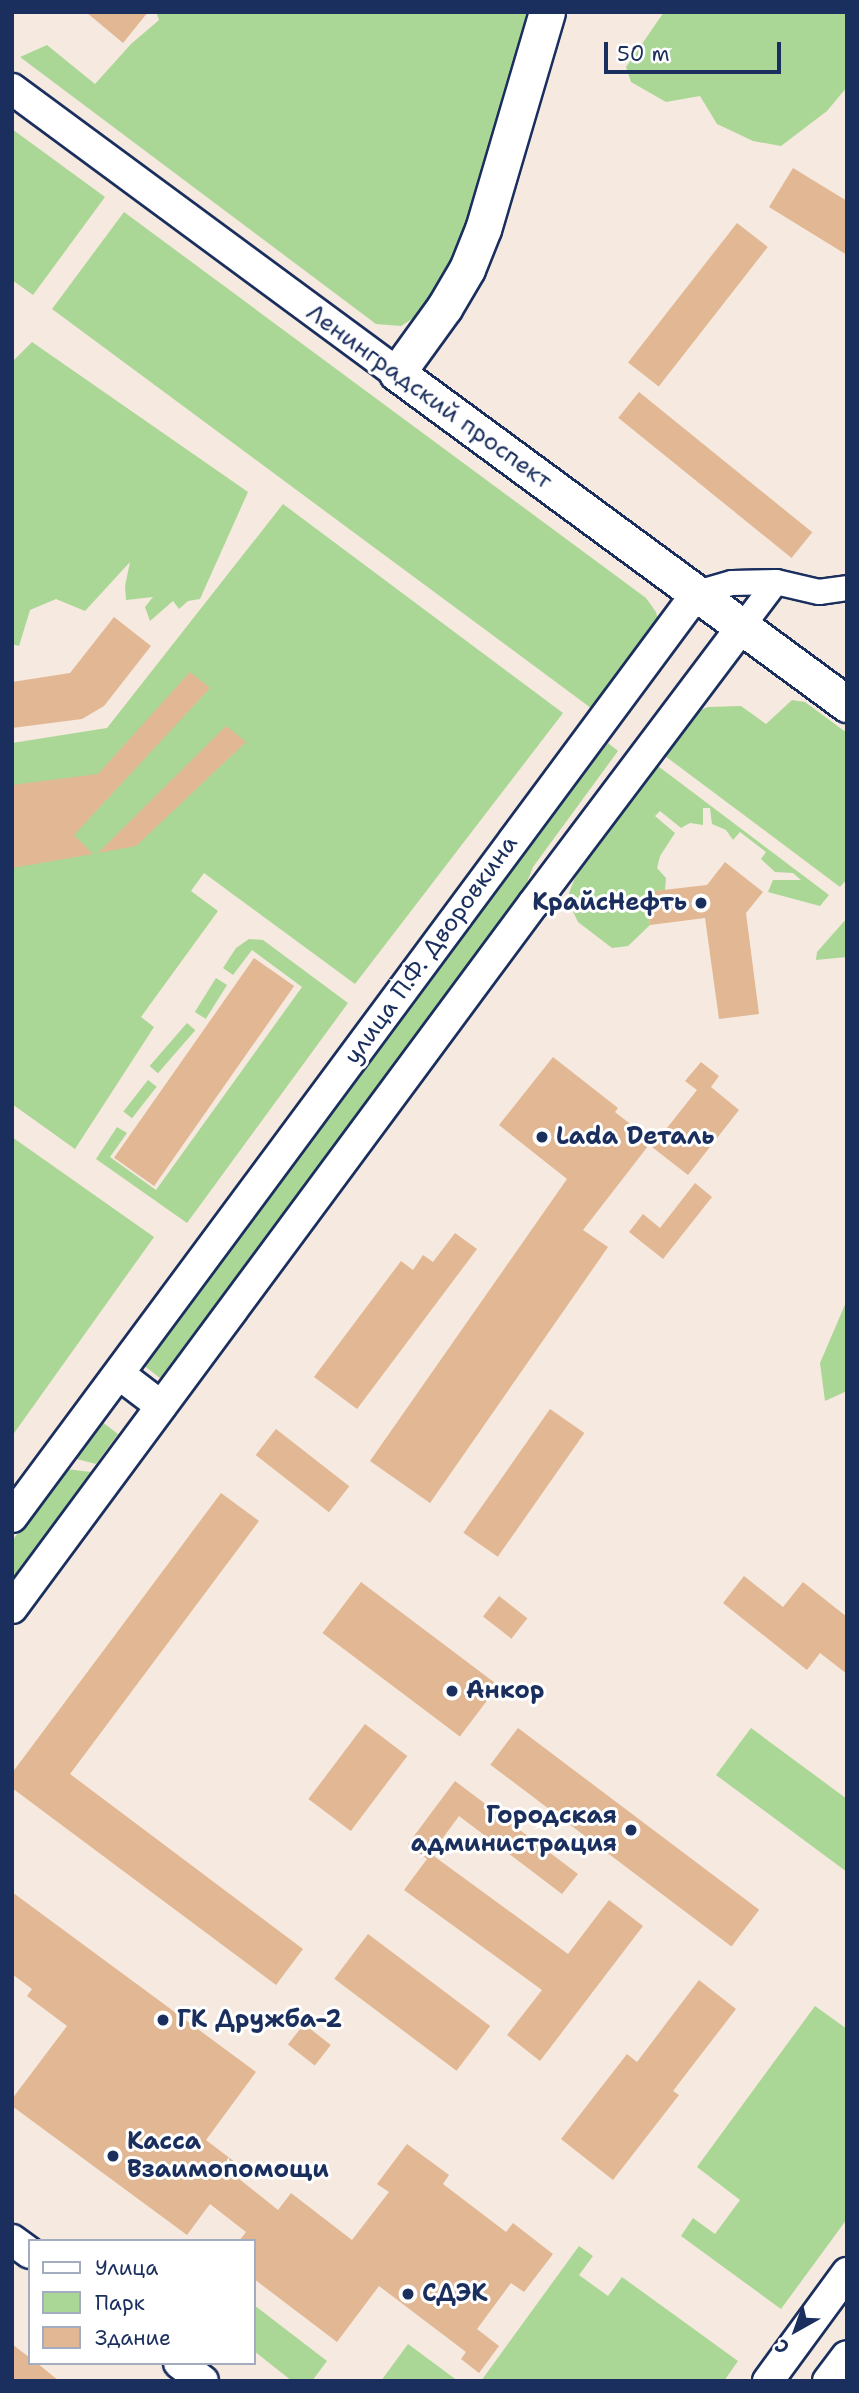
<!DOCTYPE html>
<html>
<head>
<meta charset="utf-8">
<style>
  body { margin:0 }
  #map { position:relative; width:859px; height:2393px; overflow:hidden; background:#f6e9df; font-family:"Shantell Sans",sans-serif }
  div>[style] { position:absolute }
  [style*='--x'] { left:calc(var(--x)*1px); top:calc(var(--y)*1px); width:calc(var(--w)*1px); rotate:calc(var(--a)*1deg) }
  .green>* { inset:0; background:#aad796; transform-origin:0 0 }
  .building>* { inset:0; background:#e2b793; transform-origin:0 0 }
  .roads { filter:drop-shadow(2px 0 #1b2f5e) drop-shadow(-2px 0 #1b2f5e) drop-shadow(0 2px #1b2f5e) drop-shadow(0 -2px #1b2f5e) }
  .minor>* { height:24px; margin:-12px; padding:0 12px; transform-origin:12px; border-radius:12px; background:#fff }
  .tertiary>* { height:30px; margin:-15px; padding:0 15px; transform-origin:15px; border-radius:15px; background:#fff }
  .secondary>* { height:35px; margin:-17.5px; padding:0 17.5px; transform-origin:17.5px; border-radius:17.5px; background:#fff }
  .dots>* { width:19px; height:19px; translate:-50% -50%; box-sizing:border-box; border:4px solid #fff; border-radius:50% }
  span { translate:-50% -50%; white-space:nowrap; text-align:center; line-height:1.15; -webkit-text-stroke:6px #fff; paint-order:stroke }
  .street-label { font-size:24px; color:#1b2f5e }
  .poi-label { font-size:24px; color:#1b2f5e; font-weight:700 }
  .right { translate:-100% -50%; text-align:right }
  .left { translate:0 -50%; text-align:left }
  .frame { position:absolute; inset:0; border:14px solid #1b2f5e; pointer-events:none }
  .legend { position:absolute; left:28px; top:2239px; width:228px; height:126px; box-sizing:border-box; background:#fff; border:2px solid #a4acbf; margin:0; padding:9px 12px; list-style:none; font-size:21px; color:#1b2f5e }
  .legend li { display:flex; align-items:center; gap:14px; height:35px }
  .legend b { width:35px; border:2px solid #a4acbf }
  .north { position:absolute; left:761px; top:2295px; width:70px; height:70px; -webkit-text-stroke:5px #fff; paint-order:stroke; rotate:220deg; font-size:19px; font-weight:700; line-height:28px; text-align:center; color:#1b2f5e }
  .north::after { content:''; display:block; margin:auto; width:24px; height:32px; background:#1b2f5e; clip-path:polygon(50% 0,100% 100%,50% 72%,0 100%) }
  .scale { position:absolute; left:604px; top:42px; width:177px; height:32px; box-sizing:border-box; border:4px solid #1b2f5e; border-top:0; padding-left:9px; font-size:21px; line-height:24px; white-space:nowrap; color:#1b2f5e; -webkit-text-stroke:5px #fff; paint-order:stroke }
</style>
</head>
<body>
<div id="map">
  <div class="green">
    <i style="clip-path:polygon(156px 12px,530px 12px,455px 257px,434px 297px,415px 317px,401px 326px,376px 324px,20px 57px,47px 45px,95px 84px,131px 44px,159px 20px)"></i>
    <i style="clip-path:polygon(664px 12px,847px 12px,847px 87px,827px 111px,781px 146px,753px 141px,717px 124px,700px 96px,666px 102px,631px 82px,626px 67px)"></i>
    <i style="clip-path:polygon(12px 129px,105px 197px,33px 295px,12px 280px)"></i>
    <i style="clip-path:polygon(124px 212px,646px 598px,656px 612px,659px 624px,599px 714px,52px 309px)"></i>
    <i style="clip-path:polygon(32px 342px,248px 492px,200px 599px,188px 601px,179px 609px,173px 601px,150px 621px,145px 607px,153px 597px,126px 600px,125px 586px,130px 562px,85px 611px,56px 599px,30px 610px,19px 646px,12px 644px,12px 362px)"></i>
    <i style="clip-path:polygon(283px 504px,563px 713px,355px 984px,204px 873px,191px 891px,218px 911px,141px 1017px,154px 1027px,75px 1149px,12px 1104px,12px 743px,107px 728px)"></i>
    <i style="clip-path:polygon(792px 700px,805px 702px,847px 733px,847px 879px,840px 887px,661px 753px,693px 713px,708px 707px,741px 706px,766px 724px)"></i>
    <i style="clip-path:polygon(608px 743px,618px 751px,533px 867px,523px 893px,160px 1378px,142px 1364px,512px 866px)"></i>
    <i style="clip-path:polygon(654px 763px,829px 895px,820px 906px,768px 892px,773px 880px,801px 880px,793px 873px,775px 872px,761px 859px,766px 852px,740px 832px,733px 840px,726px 830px,712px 824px,710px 808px,703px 808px,703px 825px,690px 823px,681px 828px,660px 811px,655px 816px,675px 833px,660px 856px,657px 868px,666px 878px,665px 890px,646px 892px,650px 925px,628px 946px,612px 948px,578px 922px,570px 905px,569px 893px,575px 878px)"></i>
    <i style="clip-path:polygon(847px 918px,847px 957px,816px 960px,817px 952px)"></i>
    <i style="clip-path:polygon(249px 939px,263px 940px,348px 1003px,187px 1223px,96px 1159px,117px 1127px,127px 1133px,110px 1157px,156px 1190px,302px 987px,252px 950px,233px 975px,223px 968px,236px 948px)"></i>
    <i style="left:216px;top:978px;width:13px;height:40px;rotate:32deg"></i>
    <i style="left:187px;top:1023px;width:11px;height:57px;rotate:41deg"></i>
    <i style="left:148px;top:1080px;width:11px;height:40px;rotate:38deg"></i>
    <i style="clip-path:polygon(12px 1137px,154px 1237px,12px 1436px)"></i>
    <i style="clip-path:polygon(847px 1300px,847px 1391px,825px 1401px,820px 1363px)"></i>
    <i style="clip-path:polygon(101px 1421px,118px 1434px,96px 1464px,73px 1458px)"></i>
    <i style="clip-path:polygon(66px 1469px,91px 1472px,12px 1579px,12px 1541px)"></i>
    <i style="clip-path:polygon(751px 1728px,847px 1799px,847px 1872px,716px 1775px)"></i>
    <i style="clip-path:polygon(815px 2006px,847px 2029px,847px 2219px,781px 2309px,681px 2236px,693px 2218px,715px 2234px,740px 2200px,697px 2167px)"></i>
    <i style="clip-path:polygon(579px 2246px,593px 2256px,579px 2275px,608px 2296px,622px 2277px,738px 2361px,724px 2381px,481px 2381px)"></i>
    <i style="clip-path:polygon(254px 2305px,327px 2361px,312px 2381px,292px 2381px,254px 2351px)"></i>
    <i style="clip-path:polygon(408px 2344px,458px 2381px,381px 2381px)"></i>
  </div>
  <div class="building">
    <i style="clip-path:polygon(86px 12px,148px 12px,123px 43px)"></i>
    <i style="clip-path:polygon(793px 168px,847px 201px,847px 255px,769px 207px)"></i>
    <i style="left:737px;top:223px;width:39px;height:177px;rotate:38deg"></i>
    <i style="left:639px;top:392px;width:223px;height:33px;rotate:39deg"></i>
    <i style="clip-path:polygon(114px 617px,151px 646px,104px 706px,82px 719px,12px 728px,12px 682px,70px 673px)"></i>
    <i style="clip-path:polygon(190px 672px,210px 688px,74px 835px,93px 854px,12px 868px,12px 785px,98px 774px)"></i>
    <i style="clip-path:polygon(226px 726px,246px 742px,136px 846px,98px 853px)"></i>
    <i style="clip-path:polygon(725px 862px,763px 892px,746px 913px,759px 1014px,719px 1019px,705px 918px,650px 925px,646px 892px,707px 885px)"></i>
    <i style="left:254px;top:958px;width:49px;height:244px;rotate:35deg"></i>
    <i style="clip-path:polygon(553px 1057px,618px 1108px,615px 1112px,652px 1141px,583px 1230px,608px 1247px,430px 1503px,370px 1461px,567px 1179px,499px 1125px)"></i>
    <i style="clip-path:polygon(701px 1062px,719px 1076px,711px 1087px,739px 1110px,688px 1175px,652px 1147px,697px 1090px,685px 1081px)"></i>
    <i style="clip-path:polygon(695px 1183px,712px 1197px,663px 1259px,629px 1232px,643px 1214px,660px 1228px)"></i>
    <i style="clip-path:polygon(455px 1233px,477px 1249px,357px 1409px,314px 1377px,401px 1261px,413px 1270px,423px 1255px,433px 1262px)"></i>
    <i style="left:550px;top:1409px;width:42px;height:151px;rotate:35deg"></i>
    <i style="left:276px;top:1429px;width:93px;height:33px;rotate:38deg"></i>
    <i style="clip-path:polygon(221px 1493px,259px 1521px,70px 1774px,303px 1949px,276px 1985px,12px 1788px,12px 1773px)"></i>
    <i style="clip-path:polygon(744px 1576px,783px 1607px,803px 1582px,847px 1617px,847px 1674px,820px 1653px,807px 1670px,723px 1603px)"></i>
    <i style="left:361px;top:1582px;width:172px;height:64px;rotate:37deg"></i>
    <i style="left:499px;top:1596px;width:36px;height:26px;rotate:38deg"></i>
    <i style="left:365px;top:1724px;width:53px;height:94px;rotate:37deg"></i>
    <i style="left:518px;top:1728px;width:302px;height:46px;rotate:37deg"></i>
    <i style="clip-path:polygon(455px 1781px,578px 1874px,562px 1894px,459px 1816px,431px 1854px,568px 1954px,609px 1900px,643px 1926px,540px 2061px,507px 2035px,542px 1990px,404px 1890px,427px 1859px,408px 1844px)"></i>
    <i style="clip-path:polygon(12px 1892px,256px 2072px,206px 2140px,240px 2166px,233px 2174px,278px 2210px,291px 2193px,352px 2240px,389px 2192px,377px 2184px,407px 2144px,449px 2175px,443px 2184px,506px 2232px,513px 2223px,553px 2254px,524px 2292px,511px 2283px,477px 2329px,499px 2346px,479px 2373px,461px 2359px,466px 2352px,379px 2286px,337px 2342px,254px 2279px,254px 2241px,239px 2241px,246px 2232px,210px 2204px,187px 2235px,12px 2106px,12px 2099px,67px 2026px,27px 1996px,32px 1989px,12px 1974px)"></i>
    <i style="left:368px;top:1934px;width:153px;height:56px;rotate:37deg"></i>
    <i style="clip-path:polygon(699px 1980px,736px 2009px,673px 2091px,679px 2095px,613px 2180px,561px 2139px,627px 2054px,637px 2062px)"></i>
    <i style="left:304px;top:2024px;width:34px;height:26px;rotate:38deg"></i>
    <i style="clip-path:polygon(12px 2344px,30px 2358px,30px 2363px,37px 2363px,59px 2381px,12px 2381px)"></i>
  </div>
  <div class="roads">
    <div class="minor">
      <i style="--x:697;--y:593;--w:36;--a:-16"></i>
      <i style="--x:732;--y:583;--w:44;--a:-1.3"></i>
      <i style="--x:776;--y:582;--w:44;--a:13.1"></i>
      <i style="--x:819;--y:592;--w:28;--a:-8"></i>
      <i style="--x:742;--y:627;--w:56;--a:-52.9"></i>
    </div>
    <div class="tertiary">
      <i style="--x:12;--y:89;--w:478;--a:36.4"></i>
      <i style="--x:119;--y:1374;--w:53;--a:37.3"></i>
      <i style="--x:12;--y:1517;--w:1150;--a:-53.45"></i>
      <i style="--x:12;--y:1608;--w:876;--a:-53.5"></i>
      <i style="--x:533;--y:904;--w:347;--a:-53"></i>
      <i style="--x:12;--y:2240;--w:22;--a:36"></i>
      <i style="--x:179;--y:2363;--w:30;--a:37"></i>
      <i style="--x:768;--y:2381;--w:134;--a:-53.8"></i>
      <i style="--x:828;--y:2381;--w:31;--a:-53"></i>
    </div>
    <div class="secondary">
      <i style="--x:547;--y:12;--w:226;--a:106.4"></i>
      <i style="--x:483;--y:229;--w:43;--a:111.8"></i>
      <i style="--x:467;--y:269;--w:45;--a:120.5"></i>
      <i style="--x:444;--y:308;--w:80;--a:125.9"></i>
      <i style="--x:397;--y:373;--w:559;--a:36.34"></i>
    </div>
  </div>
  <div class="dots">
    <i style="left:701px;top:903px;background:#1b2f5e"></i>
    <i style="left:542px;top:1137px;background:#1b2f5e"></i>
    <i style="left:452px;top:1691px;background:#1b2f5e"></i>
    <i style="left:631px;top:1830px;background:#1b2f5e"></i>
    <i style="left:163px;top:2020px;background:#1b2f5e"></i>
    <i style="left:113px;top:2156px;background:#1b2f5e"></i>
    <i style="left:408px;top:2294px;background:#1b2f5e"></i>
  </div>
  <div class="street-label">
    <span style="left:429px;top:397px;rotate:36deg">Ленинградский проспект</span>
    <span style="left:431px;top:950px;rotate:-54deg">улица П.Ф. Дворовкина</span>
  </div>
  <div class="poi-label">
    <span class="right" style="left:687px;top:903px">КрайсНефть</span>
    <span class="left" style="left:556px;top:1137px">Lada Dеталь</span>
    <span class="left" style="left:466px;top:1691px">Анкор</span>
    <span class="right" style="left:617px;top:1830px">Городская<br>администрация</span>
    <span class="left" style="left:177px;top:2020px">ГК Дружба-2</span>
    <span class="left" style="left:127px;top:2156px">Касса<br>Взаимопомощи</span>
    <span class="left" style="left:422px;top:2294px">СДЭК</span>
  </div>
  <div class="frame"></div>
  <ul class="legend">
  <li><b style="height:9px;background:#fff"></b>Улица</li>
  <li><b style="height:19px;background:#aad796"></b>Парк</li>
  <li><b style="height:19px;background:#e2b793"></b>Здание</li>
  </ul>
  <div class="north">С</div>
  <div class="scale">50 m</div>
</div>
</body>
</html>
